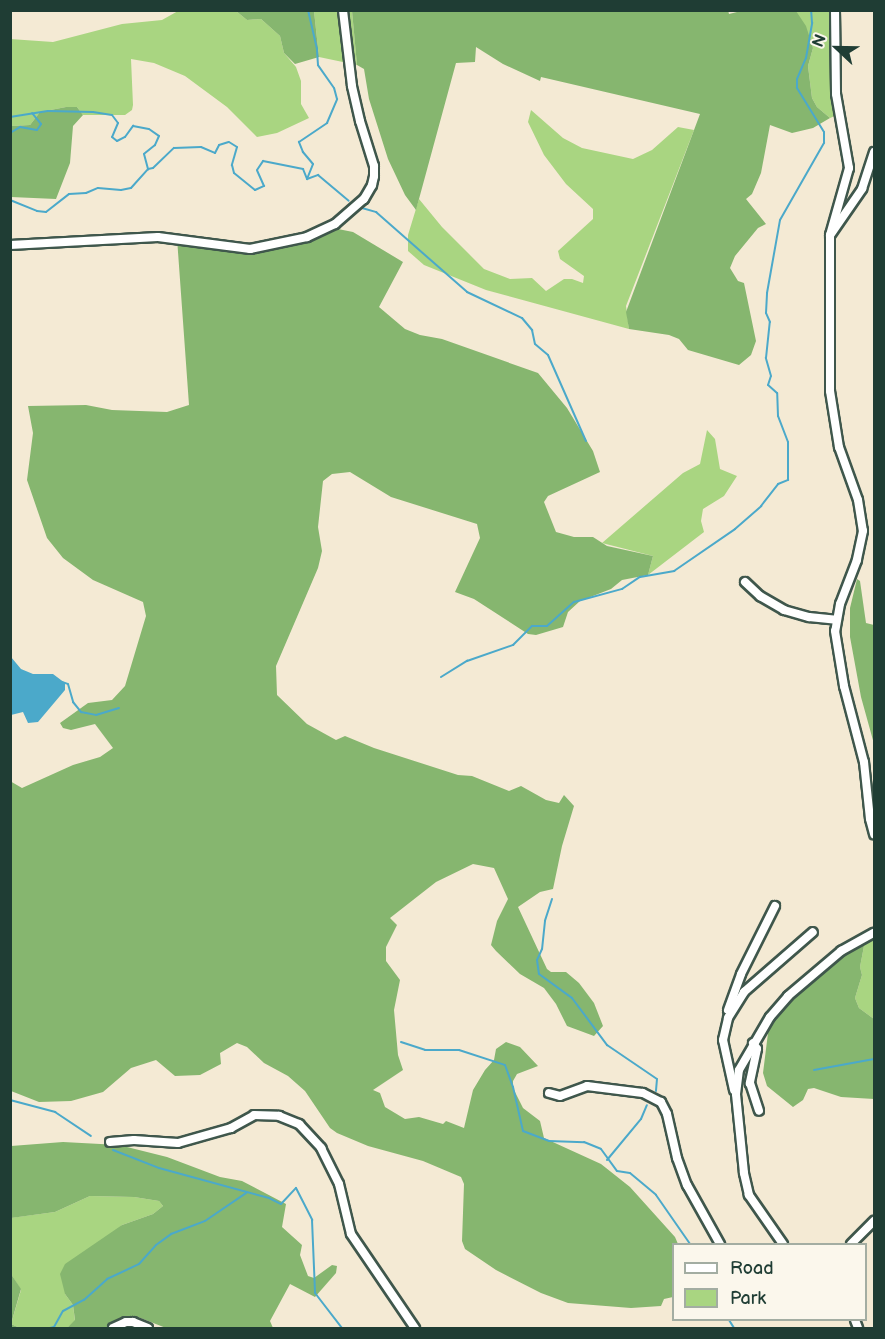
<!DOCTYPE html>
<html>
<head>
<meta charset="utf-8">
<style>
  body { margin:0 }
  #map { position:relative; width:885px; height:1339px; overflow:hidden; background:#f4ead4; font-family:"Balsamiq Sans",sans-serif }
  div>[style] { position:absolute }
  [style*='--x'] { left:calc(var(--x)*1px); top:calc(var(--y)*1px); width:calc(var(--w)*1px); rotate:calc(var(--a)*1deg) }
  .green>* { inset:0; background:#a9d581 }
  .forest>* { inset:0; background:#86b66f }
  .water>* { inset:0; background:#4ba9ca }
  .stream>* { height:2px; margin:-1px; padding:0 1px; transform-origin:1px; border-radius:1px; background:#4ba9ca }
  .roads { filter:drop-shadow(2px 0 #3f574c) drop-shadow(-2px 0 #3f574c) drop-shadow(0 2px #3f574c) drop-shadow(0 -2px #3f574c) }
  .minor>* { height:8px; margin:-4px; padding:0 4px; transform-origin:4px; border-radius:4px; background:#fff }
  span { translate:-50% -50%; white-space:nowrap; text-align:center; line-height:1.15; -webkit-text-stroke:4.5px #fbf7ec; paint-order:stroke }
  .frame { position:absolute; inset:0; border:12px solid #1f3d34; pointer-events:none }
  .legend { position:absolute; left:672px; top:1243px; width:195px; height:78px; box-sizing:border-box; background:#fbf7ec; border:2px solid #a3ada2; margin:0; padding:8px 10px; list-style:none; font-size:18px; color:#1f3d34 }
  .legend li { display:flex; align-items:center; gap:12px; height:30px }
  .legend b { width:30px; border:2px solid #a3ada2 }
  .north { position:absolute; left:807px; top:18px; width:60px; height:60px; -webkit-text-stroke:4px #fbf7ec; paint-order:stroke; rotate:292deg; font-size:16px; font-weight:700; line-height:24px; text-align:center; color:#1f3d34 }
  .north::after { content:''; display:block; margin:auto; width:21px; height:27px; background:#1f3d34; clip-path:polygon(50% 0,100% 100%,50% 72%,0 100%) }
</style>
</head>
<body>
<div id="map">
  <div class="green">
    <i style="clip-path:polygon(178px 11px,236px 11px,247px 20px,261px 19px,280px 36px,284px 53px,296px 67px,301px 81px,301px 104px,309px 118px,277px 133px,257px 137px,227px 107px,185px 76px,154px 63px,131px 59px,133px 105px,132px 110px,125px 115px,83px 115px,77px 107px,66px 107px,40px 112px,30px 125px,11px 126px,10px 39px,53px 42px,122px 24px,162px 20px)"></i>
    <i style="clip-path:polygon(314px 11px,352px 11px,357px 65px,319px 57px)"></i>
    <i style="clip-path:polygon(835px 11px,835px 52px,842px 113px,830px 118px,817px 107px,812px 98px,808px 66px,813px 48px,796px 12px)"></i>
    <i style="clip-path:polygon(531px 110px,563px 138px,582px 148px,633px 159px,652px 150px,678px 127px,694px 130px,626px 306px,629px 329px,486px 290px,424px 265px,408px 251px,408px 235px,419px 199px,442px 227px,484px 269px,510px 279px,532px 278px,546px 291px,564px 279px,572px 279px,583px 283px,584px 276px,560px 259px,558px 251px,593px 219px,593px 209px,566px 184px,544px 155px,528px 122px)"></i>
    <i style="clip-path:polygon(707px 430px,715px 439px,720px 469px,737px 476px,724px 496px,703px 509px,701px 521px,704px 532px,648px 575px,653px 556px,602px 543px,683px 473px,700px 464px)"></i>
    <i style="clip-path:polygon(874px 932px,874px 1019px,859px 1008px,855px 998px,862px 975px,860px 967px,864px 946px,861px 942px)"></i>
    <i style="clip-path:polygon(90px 1196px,134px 1197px,159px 1201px,163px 1206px,153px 1214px,122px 1225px,65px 1294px,73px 1305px,75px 1321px,67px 1328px,20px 1328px,11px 1324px,21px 1290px,11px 1274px,10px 1218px,55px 1212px)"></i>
  </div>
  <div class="forest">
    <i style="clip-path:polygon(728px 10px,729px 14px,741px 11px,796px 11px,806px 26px,813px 48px,808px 66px,812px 98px,817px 107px,830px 118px,813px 128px,792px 133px,770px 125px,761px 173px,752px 194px,746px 199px,766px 224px,758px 228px,735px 256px,730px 268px,738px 281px,744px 283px,756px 341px,751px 355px,739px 365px,688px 350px,679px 339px,669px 335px,629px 329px,626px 312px,700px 114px,541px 77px,540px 81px,503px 64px,476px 47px,475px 62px,456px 63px,416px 210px,405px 195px,388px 159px,369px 99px,364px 69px,357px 65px,352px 11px)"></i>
    <i style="clip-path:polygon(236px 11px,314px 11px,319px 57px,295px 64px,284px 53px,280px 36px,261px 19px,247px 20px)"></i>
    <i style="clip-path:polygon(66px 107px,77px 107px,83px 115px,73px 126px,70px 163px,56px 199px,11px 197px,11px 126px,30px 125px,40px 112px)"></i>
    <i style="clip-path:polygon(338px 229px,353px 232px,403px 262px,379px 307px,405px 329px,420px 335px,442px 339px,538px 373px,567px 408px,593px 451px,600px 472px,548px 496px,544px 502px,556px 532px,574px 537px,593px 537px,607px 546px,653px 556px,648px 575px,622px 580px,611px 589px,580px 601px,568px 612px,563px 627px,536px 635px,528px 634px,474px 599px,455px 592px,480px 538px,477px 524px,391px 497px,350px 472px,332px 474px,323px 481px,318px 527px,322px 551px,318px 568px,276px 666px,277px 695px,307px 724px,336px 740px,345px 736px,374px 748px,458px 775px,472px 776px,509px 791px,521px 786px,546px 800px,559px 803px,564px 795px,574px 806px,562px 846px,553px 889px,540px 892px,518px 907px,547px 969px,551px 972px,566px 972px,579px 983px,594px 1003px,603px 1026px,594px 1036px,567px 1026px,556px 1004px,544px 988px,520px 974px,496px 951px,491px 945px,497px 921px,508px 899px,494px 868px,473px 864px,436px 882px,390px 918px,397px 925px,386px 947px,386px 961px,400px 980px,394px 1010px,398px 1055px,403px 1070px,373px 1090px,380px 1093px,385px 1107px,405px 1119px,419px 1117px,443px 1124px,446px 1121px,464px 1128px,473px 1090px,485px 1070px,494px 1060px,496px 1049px,506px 1042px,520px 1047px,538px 1066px,517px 1074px,513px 1081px,513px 1088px,523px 1108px,540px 1121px,544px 1138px,601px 1164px,630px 1187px,675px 1237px,678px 1244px,674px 1244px,673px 1297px,664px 1299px,661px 1306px,631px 1308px,568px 1303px,541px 1293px,496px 1270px,465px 1249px,462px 1241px,464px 1184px,461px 1177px,423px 1161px,368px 1146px,337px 1133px,330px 1128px,305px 1091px,288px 1076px,264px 1063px,247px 1047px,237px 1043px,220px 1053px,221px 1064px,200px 1075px,175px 1076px,156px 1060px,131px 1068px,103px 1092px,71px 1101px,39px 1102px,11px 1091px,10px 781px,22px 788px,73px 765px,100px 757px,113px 748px,95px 724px,71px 730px,63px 728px,60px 723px,88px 703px,112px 700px,125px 686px,146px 616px,143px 602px,93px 580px,63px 558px,47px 538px,27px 480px,33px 433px,28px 406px,86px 405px,112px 410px,167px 412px,189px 405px,177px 238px,253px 246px,302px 232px)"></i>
    <i style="clip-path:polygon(857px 579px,860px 581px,866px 623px,874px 625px,874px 744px,861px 697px,850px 637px,850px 608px)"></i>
    <i style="clip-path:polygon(861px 942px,864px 946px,860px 967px,862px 975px,855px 998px,859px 1008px,874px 1019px,874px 1099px,841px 1097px,814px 1088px,808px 1089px,803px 1100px,793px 1107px,767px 1086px,763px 1073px,769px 1025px,800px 990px,832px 961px)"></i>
    <i style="clip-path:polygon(63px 1142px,119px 1145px,167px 1157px,220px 1177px,242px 1181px,286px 1204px,282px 1227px,302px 1245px,300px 1255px,308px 1276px,314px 1278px,332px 1265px,337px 1266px,336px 1273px,315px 1297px,290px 1284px,270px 1321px,273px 1328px,166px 1328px,138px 1317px,122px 1321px,116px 1328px,67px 1328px,75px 1320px,73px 1305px,65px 1294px,60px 1274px,65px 1264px,122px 1225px,153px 1214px,163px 1206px,159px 1201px,134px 1197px,90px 1196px,55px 1212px,11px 1218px,11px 1146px)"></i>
    <i style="clip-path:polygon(11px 1274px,21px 1289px,11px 1324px,20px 1328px,11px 1328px)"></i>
  </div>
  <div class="water">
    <i style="clip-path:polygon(11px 657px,21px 669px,33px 674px,53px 674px,65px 683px,65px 690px,38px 722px,28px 723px,23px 712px,11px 715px)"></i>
  </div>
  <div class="stream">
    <i style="--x:10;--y:117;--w:38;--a:-9"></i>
    <i style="--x:48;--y:111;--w:45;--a:1.3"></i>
    <i style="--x:93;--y:112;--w:19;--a:9"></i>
    <i style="--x:112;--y:115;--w:10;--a:53"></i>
    <i style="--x:118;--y:123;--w:15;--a:113"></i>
    <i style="--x:112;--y:137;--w:6;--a:39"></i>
    <i style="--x:117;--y:141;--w:9;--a:-27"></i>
    <i style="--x:125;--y:137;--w:14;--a:-54"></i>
    <i style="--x:133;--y:126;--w:16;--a:11"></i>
    <i style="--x:149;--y:129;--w:12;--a:35"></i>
    <i style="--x:159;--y:136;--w:10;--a:114"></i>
    <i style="--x:155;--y:145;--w:14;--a:141"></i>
    <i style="--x:144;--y:154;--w:16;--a:75"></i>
    <i style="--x:10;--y:133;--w:12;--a:-31"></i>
    <i style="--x:20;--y:127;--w:17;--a:10"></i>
    <i style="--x:37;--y:130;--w:7;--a:-56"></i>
    <i style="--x:41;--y:124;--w:14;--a:-129"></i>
    <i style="--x:148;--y:169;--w:5;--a:-11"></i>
    <i style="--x:153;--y:168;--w:29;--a:-44"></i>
    <i style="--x:174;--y:148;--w:27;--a:-2"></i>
    <i style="--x:201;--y:147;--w:15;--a:23"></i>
    <i style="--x:215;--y:153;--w:9;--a:-63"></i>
    <i style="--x:219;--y:145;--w:10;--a:-17"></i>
    <i style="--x:229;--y:142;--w:9;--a:32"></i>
    <i style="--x:237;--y:147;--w:19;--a:106"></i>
    <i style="--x:232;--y:165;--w:8;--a:76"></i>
    <i style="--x:234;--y:173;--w:27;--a:39"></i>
    <i style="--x:255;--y:190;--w:10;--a:-24"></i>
    <i style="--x:264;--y:186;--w:17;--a:-114"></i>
    <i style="--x:257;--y:170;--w:11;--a:-56"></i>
    <i style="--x:263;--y:161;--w:41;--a:11.3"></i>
    <i style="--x:303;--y:169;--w:11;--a:68"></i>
    <i style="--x:307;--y:179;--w:16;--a:-68"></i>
    <i style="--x:313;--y:164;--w:16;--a:-130"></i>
    <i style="--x:303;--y:152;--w:11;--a:-112"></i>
    <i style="--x:299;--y:142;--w:34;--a:-34"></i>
    <i style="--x:327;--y:123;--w:26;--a:-67"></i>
    <i style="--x:337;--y:99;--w:11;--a:-105"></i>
    <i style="--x:334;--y:88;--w:28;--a:-125"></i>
    <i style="--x:318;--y:65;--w:16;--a:-94"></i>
    <i style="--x:317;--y:49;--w:40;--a:-103"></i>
    <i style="--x:307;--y:179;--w:12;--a:-20"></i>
    <i style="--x:318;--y:175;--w:40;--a:40"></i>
    <i style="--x:10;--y:200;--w:29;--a:22"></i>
    <i style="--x:37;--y:211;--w:9;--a:6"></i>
    <i style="--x:46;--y:212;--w:29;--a:-38"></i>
    <i style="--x:69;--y:194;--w:17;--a:-3"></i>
    <i style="--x:86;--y:193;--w:13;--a:-23"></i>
    <i style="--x:98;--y:188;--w:23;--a:5"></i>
    <i style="--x:121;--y:190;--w:10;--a:-11"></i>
    <i style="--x:131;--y:188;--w:25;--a:-48"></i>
    <i style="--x:362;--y:208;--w:15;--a:16"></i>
    <i style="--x:376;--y:212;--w:121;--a:41.3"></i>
    <i style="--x:467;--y:292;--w:61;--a:25.3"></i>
    <i style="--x:522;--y:318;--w:16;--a:50"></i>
    <i style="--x:532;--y:330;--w:14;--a:78"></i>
    <i style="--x:535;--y:344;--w:17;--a:40"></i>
    <i style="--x:548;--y:355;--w:94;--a:66.2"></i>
    <i style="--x:441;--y:677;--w:31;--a:-32"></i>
    <i style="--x:467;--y:661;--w:49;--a:-19.2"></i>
    <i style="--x:513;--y:645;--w:27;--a:-45"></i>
    <i style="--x:532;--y:626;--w:15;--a:0"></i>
    <i style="--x:547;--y:626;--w:36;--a:-42"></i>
    <i style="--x:574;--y:602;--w:50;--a:-15.2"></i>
    <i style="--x:622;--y:589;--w:22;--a:-34"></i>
    <i style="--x:640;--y:577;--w:35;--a:-10"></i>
    <i style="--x:674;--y:571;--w:74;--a:-34.5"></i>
    <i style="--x:735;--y:529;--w:35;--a:-41"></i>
    <i style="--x:761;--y:506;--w:28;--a:-52"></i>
    <i style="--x:778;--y:484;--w:11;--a:-22"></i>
    <i style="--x:788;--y:480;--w:38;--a:-90"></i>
    <i style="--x:788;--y:442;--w:28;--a:-111"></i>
    <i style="--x:778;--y:416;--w:23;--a:-92"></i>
    <i style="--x:777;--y:393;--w:12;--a:-138"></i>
    <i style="--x:768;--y:385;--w:9;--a:-72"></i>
    <i style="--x:771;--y:376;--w:19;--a:-106"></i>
    <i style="--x:766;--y:358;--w:36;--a:-84"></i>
    <i style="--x:770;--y:322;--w:10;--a:-114"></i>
    <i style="--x:766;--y:313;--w:20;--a:-87"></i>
    <i style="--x:767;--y:293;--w:74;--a:-79.9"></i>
    <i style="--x:780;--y:220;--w:89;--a:-60.3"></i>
    <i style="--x:824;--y:143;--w:11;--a:-90"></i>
    <i style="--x:824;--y:132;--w:52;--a:-121.5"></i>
    <i style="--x:797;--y:88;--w:9;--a:-90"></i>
    <i style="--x:797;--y:79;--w:23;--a:-67"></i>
    <i style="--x:806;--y:58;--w:36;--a:-80"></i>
    <i style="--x:812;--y:23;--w:13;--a:-94"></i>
    <i style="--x:62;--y:682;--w:6;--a:18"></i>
    <i style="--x:68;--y:684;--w:19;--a:74"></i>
    <i style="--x:73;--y:702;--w:13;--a:51"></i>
    <i style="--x:81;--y:712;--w:15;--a:11"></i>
    <i style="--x:96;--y:715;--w:24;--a:-17"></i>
    <i style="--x:552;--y:899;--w:23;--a:108"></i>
    <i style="--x:545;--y:921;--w:28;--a:96"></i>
    <i style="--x:542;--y:949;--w:12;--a:114"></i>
    <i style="--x:537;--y:960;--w:14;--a:82"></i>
    <i style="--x:539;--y:974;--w:41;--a:36"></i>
    <i style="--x:572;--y:998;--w:59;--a:53.3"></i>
    <i style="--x:607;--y:1045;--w:60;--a:34.2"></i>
    <i style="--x:657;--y:1079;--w:12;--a:95"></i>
    <i style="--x:401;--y:1042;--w:25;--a:18"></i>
    <i style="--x:425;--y:1050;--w:34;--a:0"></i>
    <i style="--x:459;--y:1050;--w:48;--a:18.1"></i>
    <i style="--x:505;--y:1065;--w:23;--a:70"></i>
    <i style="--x:513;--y:1087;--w:45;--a:77.2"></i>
    <i style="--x:523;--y:1131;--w:28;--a:21"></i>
    <i style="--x:549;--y:1141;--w:35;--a:2"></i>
    <i style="--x:584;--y:1142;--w:18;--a:22"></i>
    <i style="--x:601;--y:1149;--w:27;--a:54"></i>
    <i style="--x:617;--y:1171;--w:13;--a:9"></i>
    <i style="--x:630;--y:1173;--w:34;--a:40"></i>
    <i style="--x:656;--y:1195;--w:60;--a:55.2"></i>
    <i style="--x:814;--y:1070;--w:61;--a:-10.4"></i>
    <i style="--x:10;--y:1100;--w:47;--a:14.9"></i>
    <i style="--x:55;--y:1112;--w:43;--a:33.7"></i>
    <i style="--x:113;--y:1150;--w:49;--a:21.4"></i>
    <i style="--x:159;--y:1168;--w:114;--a:15.3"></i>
    <i style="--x:269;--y:1198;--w:13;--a:27"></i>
    <i style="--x:281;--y:1204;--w:22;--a:-47"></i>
    <i style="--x:296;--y:1188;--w:36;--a:63"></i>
    <i style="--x:312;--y:1220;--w:73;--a:87.6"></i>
    <i style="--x:315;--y:1293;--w:44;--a:52.4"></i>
    <i style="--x:607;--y:1160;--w:53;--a:-50.3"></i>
    <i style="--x:641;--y:1119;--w:15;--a:-67"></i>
    <i style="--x:729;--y:1320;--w:9;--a:58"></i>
    <i style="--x:50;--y:1328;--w:4;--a:-14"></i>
    <i style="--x:54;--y:1327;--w:18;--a:-61"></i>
    <i style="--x:63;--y:1311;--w:24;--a:-28"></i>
    <i style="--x:84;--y:1300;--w:31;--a:-42"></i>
    <i style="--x:107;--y:1279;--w:35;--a:-25"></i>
    <i style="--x:139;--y:1264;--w:25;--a:-48"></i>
    <i style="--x:156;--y:1245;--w:19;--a:-36"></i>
    <i style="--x:171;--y:1234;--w:36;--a:-21"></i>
    <i style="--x:205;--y:1221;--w:50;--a:-34.3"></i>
  </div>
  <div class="roads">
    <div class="minor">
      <i style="--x:835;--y:10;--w:84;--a:89.3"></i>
      <i style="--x:836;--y:94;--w:75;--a:80"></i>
      <i style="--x:849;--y:168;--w:70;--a:105.8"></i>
      <i style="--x:830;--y:235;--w:156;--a:90"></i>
      <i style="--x:830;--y:391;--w:57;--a:80.9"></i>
      <i style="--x:839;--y:447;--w:56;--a:70.3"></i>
      <i style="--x:858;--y:500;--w:31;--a:81"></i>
      <i style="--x:863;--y:531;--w:30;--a:102"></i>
      <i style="--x:857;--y:560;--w:47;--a:111.1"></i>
      <i style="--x:840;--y:604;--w:27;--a:100"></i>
      <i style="--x:835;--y:631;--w:56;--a:80.7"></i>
      <i style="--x:844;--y:686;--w:79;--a:75.3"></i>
      <i style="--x:864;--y:762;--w:57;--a:84"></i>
      <i style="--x:870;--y:819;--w:16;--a:75"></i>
      <i style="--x:831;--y:234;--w:55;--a:-55.4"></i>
      <i style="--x:862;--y:189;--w:39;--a:-72"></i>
      <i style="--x:10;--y:245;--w:148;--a:-3.1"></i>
      <i style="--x:158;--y:237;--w:93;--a:7.4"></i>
      <i style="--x:250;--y:249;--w:58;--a:-11.9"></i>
      <i style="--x:307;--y:237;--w:31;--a:-25"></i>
      <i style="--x:335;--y:224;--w:38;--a:-41"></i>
      <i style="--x:364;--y:199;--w:16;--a:-60"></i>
      <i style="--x:372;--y:185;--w:9;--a:-77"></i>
      <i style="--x:374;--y:176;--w:10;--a:-90"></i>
      <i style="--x:374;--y:166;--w:47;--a:-107.3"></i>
      <i style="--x:360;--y:121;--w:36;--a:-103"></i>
      <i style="--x:352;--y:86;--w:77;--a:-96.8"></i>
      <i style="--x:745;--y:582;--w:21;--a:43"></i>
      <i style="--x:760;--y:596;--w:28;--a:30"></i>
      <i style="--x:784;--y:610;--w:26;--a:16"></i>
      <i style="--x:809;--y:617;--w:27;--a:6"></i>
      <i style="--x:728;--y:1010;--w:38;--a:-70"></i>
      <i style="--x:741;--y:974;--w:76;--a:-63.4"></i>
      <i style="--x:753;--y:1043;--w:7;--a:56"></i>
      <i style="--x:757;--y:1049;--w:35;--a:102"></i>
      <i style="--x:750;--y:1083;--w:29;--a:72"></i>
      <i style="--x:734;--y:1090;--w:51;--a:-102.4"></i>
      <i style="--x:723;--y:1040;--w:23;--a:-77"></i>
      <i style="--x:728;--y:1018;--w:31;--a:-58"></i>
      <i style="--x:744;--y:992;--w:91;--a:-41"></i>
      <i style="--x:549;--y:1093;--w:11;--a:15"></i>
      <i style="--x:560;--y:1096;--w:29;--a:-20"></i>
      <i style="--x:587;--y:1086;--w:56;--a:7.1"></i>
      <i style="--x:643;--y:1093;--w:20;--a:27"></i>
      <i style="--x:661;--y:1102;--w:13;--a:63"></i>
      <i style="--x:667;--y:1114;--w:45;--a:77.2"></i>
      <i style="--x:677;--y:1158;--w:29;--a:70"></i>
      <i style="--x:687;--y:1185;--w:68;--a:60.8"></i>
      <i style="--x:110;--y:1142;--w:24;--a:-5"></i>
      <i style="--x:134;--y:1140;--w:44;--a:3.9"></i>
      <i style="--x:178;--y:1143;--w:55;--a:-15.8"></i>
      <i style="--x:231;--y:1128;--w:26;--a:-29"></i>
      <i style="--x:254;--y:1115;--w:25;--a:2"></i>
      <i style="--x:279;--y:1116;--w:22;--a:22"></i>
      <i style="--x:299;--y:1124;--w:33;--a:47"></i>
      <i style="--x:321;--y:1148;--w:40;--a:63.4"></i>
      <i style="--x:339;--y:1184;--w:51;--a:76.5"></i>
      <i style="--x:351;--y:1234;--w:114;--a:55.8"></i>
      <i style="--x:783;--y:1244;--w:60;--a:-124.8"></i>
      <i style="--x:749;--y:1195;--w:23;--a:-103"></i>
      <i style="--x:744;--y:1173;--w:79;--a:-95.8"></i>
      <i style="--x:736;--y:1094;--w:24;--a:-83"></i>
      <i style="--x:739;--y:1070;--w:61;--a:-59.7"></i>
      <i style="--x:770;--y:1017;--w:28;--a:-49"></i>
      <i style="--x:788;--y:996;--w:70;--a:-40.3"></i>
      <i style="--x:841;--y:951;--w:38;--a:-29"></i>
      <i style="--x:851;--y:1244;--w:33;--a:-45"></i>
      <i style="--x:855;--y:1320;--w:9;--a:69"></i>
      <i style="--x:113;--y:1328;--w:14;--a:-25"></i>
      <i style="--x:126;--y:1322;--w:7;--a:0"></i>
      <i style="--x:133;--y:1322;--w:16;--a:22"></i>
    </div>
  </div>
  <div class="frame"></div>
  <ul class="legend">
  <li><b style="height:8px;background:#fff"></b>Road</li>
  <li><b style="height:16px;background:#a9d581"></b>Park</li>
  </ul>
  <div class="north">N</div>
</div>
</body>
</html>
